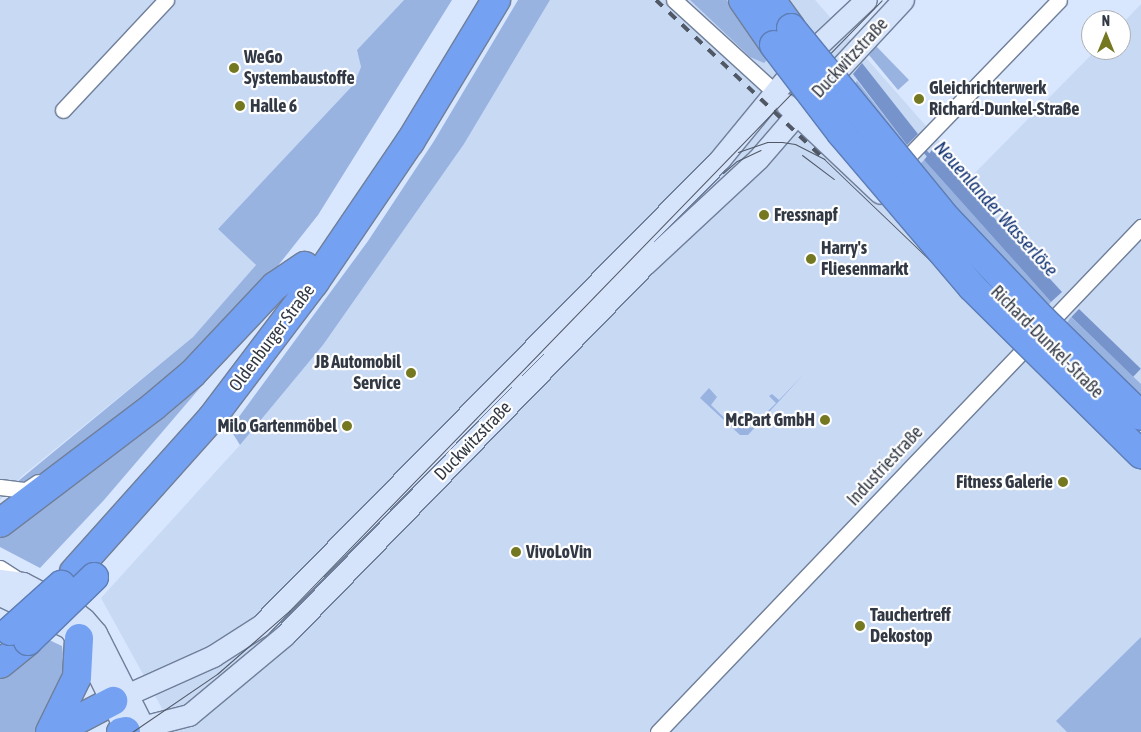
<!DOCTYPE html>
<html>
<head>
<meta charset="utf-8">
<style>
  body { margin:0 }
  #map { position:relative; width:1141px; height:732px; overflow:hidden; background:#d8e6fe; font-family:"Asap Condensed",sans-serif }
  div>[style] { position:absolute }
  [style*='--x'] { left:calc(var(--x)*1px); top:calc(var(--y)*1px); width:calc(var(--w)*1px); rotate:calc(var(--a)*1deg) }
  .built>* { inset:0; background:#c8d9f4 }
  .green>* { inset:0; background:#99b3e1 }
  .water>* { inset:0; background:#7694cb; transform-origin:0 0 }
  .stream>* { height:4px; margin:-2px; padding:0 2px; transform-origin:2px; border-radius:2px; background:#7694cb }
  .roads { filter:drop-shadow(1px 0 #707f99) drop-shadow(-1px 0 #707f99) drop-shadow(0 1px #707f99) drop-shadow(0 -1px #707f99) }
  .street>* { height:15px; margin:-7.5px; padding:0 7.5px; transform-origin:7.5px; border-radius:7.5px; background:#fff }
  .secondary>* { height:21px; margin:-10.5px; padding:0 10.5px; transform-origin:10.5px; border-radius:10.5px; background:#d5e3fb }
  .highway>* { height:28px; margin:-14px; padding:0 14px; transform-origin:14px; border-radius:14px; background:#74a1f2 }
  .tram>* { height:1px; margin:-0.5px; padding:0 0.5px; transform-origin:0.5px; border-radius:0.5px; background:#505865 }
  .rail>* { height:4px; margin-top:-2px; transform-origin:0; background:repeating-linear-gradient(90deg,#505865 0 9px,transparent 0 18px) }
  .bridges { filter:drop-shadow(1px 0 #5d7db5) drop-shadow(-1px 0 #5d7db5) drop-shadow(0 1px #5d7db5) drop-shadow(0 -1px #5d7db5) }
  .highway-bridge>* { height:28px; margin:-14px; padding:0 14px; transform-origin:14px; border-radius:14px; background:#74a1f2 }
  .dots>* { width:14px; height:14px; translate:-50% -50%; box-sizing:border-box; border:2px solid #fff; border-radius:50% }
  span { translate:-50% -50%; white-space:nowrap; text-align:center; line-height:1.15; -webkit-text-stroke:4.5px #fff; paint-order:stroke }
  .poi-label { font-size:18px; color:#323944; font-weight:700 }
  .left { translate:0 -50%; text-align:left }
  .right { translate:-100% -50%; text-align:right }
  .street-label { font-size:18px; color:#323944 }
  .water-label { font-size:19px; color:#0f3172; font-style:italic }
  .north { position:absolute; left:1081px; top:10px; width:50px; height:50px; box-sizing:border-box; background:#fff; border:1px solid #adb0b4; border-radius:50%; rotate:0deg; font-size:14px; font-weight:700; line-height:20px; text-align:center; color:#323944 }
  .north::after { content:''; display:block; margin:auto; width:18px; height:22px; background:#747820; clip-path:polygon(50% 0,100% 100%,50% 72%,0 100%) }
</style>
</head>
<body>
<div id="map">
  <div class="built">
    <i style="clip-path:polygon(0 0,404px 0,357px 50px,361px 67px,354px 84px,218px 229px,256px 265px,193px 337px,22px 476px,0 500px)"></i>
    <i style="clip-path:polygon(550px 0,815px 0,971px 177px,1096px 50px,1121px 50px,1121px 25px,1141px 4px,1141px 732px,175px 732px,101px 598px,240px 445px,323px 345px,464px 144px)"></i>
  </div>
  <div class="green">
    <i style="clip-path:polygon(404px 0,452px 0,318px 215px,258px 291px,204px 348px,111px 422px,48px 471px,33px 480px,17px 482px,193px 337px,256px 265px,218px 229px,354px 84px,361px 67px,357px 50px)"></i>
    <i style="clip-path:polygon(518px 0,550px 0,464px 144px,323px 345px,240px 445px,230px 429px,368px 241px,434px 141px)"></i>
    <i style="clip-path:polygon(690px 0,727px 0,767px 60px,764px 63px,750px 57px)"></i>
    <i style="clip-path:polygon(876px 46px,909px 80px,898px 90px,869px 55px)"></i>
    <i style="clip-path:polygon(857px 81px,907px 145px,905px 149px,852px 87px)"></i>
    <i style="clip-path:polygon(924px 160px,1051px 302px,1048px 306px,923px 174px,919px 165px)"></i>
    <i style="clip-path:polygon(1071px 317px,1141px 384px,1141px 401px,1066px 324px)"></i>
    <i style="clip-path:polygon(205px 372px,211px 375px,104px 500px,40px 568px,0 547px,0 531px)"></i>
    <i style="clip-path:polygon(804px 374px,748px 435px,740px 435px,700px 398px,709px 388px,717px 397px,711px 405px,735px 428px,744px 421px,751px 428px,776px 403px,769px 396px,772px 394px,779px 400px)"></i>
    <i style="clip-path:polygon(1141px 637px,1141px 732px,1067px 732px,1056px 721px)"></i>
    <i style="clip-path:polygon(47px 639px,62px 646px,65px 668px,37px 732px,0 732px,0 677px)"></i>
  </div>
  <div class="water">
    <i style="clip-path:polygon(862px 63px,918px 134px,907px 145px,853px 74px)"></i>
    <i style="clip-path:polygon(932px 150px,1062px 292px,1051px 302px,924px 160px)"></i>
    <i style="left:1079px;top:309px;width:86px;height:11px;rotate:44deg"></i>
  </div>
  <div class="stream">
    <i style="--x:921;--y:147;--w:15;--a:48"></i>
  </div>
  <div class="roads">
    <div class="street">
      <i style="--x:674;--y:0;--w:138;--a:42.4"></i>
      <i style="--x:63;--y:110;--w:151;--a:-46.9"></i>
      <i style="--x:897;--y:168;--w:233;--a:-46"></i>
      <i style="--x:0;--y:487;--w:26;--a:7"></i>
      <i style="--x:26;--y:490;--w:14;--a:-34"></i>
      <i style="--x:0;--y:568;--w:24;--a:33"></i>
      <i style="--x:658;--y:732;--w:699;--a:-46.28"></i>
    </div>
    <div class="secondary">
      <i style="--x:786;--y:104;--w:129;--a:43.4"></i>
      <i style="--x:1114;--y:408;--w:37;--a:44"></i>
      <i style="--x:0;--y:580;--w:23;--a:7"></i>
      <i style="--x:23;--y:583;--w:52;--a:27.6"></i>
      <i style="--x:69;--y:607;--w:19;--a:39"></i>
      <i style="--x:84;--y:619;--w:18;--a:49"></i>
      <i style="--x:96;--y:633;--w:104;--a:63.2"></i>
      <i style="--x:0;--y:595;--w:76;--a:25.6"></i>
      <i style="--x:69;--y:628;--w:32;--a:54"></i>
      <i style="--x:88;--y:654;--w:86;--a:63.7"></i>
      <i style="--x:126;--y:731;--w:65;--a:-14.3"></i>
      <i style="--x:189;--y:715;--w:125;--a:-39.8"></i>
      <i style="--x:285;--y:635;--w:517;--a:-45.86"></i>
      <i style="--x:645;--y:264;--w:154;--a:-42.9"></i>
      <i style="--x:758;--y:159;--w:58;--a:-49.2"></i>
      <i style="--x:796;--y:115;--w:157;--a:-47.1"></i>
      <i style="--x:113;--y:701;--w:110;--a:-24.2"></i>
      <i style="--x:213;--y:656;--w:56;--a:-32.6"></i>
      <i style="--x:260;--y:626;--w:656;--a:-45.43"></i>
      <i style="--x:720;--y:159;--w:123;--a:-50.6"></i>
      <i style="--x:798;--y:64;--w:93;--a:-43.3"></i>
    </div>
    <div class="highway">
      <i style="--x:743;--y:0;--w:55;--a:55.4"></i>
      <i style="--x:771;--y:0;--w:34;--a:54"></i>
      <i style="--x:0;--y:523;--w:193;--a:-37.2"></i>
      <i style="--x:154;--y:406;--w:50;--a:-40.1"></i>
      <i style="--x:192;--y:374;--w:121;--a:-46.7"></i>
      <i style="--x:275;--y:286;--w:36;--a:-34"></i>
      <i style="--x:74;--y:572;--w:205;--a:-48.2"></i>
      <i style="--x:211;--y:419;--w:171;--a:-52.9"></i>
      <i style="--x:314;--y:283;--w:171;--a:-55.8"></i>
      <i style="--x:410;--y:142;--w:166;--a:-58.8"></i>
      <i style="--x:0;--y:664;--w:36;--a:-39"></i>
      <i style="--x:50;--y:732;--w:61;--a:-63.9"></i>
      <i style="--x:77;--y:677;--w:39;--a:-87"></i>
      <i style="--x:54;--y:732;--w:67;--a:-27.7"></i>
      <i style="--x:121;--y:732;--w:5;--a:-11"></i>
    </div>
  </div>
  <div class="tram">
    <i style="--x:738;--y:152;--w:31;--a:-19"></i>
    <i style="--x:767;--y:142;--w:15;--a:0"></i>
    <i style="--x:782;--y:142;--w:13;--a:9"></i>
    <i style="--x:795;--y:144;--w:33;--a:27"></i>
    <i style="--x:824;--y:159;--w:439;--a:43.7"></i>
    <i style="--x:802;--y:155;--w:40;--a:37"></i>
    <i style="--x:723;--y:173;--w:18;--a:-41"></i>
    <i style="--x:737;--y:161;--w:26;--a:-25"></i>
    <i style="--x:132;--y:732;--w:103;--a:-34.3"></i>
    <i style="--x:217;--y:674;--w:96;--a:-41.2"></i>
    <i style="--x:289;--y:611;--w:851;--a:-45.86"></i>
  </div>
  <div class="rail">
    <i style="--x:656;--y:0;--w:231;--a:43.4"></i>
  </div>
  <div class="bridges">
    <div class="highway-bridge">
      <i style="--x:791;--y:28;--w:247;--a:50.8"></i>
      <i style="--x:947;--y:219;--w:139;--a:46.5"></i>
      <i style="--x:1043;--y:320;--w:137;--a:44.4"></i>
      <i style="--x:774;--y:45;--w:111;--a:52.7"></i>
      <i style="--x:841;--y:133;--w:202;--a:49.6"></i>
      <i style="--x:972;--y:287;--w:238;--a:44.7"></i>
      <i style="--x:10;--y:631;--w:69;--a:-42"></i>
      <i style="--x:28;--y:641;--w:92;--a:-44.1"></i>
    </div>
  </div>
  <div class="dots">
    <i style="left:234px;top:68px;background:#747820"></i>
    <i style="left:919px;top:99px;background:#747820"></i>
    <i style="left:240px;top:106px;background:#747820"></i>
    <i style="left:764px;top:215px;background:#747820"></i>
    <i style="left:811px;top:259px;background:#747820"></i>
    <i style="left:411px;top:373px;background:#747820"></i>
    <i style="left:825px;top:420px;background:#747820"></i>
    <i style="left:347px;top:426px;background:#747820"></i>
    <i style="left:1063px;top:482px;background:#747820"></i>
    <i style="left:516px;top:552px;background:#747820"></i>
    <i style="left:860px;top:626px;background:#747820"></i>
  </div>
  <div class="poi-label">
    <span class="left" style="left:244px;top:68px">WeGo<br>Systembaustoffe</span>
    <span class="left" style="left:929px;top:99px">Gleichrichterwerk<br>Richard-Dunkel-Straße</span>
    <span class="left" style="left:250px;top:106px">Halle 6</span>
    <span class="left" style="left:774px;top:215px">Fressnapf</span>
    <span class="left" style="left:821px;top:259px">Harry's<br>Fliesenmarkt</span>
    <span class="right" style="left:401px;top:373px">JB Automobil<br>Service</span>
    <span class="right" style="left:815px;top:420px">McPart GmbH</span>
    <span class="right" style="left:337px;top:426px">Milo Gartenmöbel</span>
    <span class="right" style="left:1053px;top:482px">Fitness Galerie</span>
    <span class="left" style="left:526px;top:552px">VivoLoVin</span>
    <span class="left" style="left:870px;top:626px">Tauchertreff<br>Dekostop</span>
  </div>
  <div class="street-label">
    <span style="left:850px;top:58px;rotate:-47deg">Duckwitzstraße</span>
    <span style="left:272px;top:338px;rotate:-53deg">Oldenburger Straße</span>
    <span style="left:1047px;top:342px;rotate:45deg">Richard-Dunkel-Straße</span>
    <span style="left:473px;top:441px;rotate:-46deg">Duckwitzstraße</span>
    <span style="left:885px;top:466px;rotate:-47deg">Industriestraße</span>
  </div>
  <div class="water-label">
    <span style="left:996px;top:209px;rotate:48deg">Neuenlander Wasserlöse</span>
  </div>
  <div class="north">N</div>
</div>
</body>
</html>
